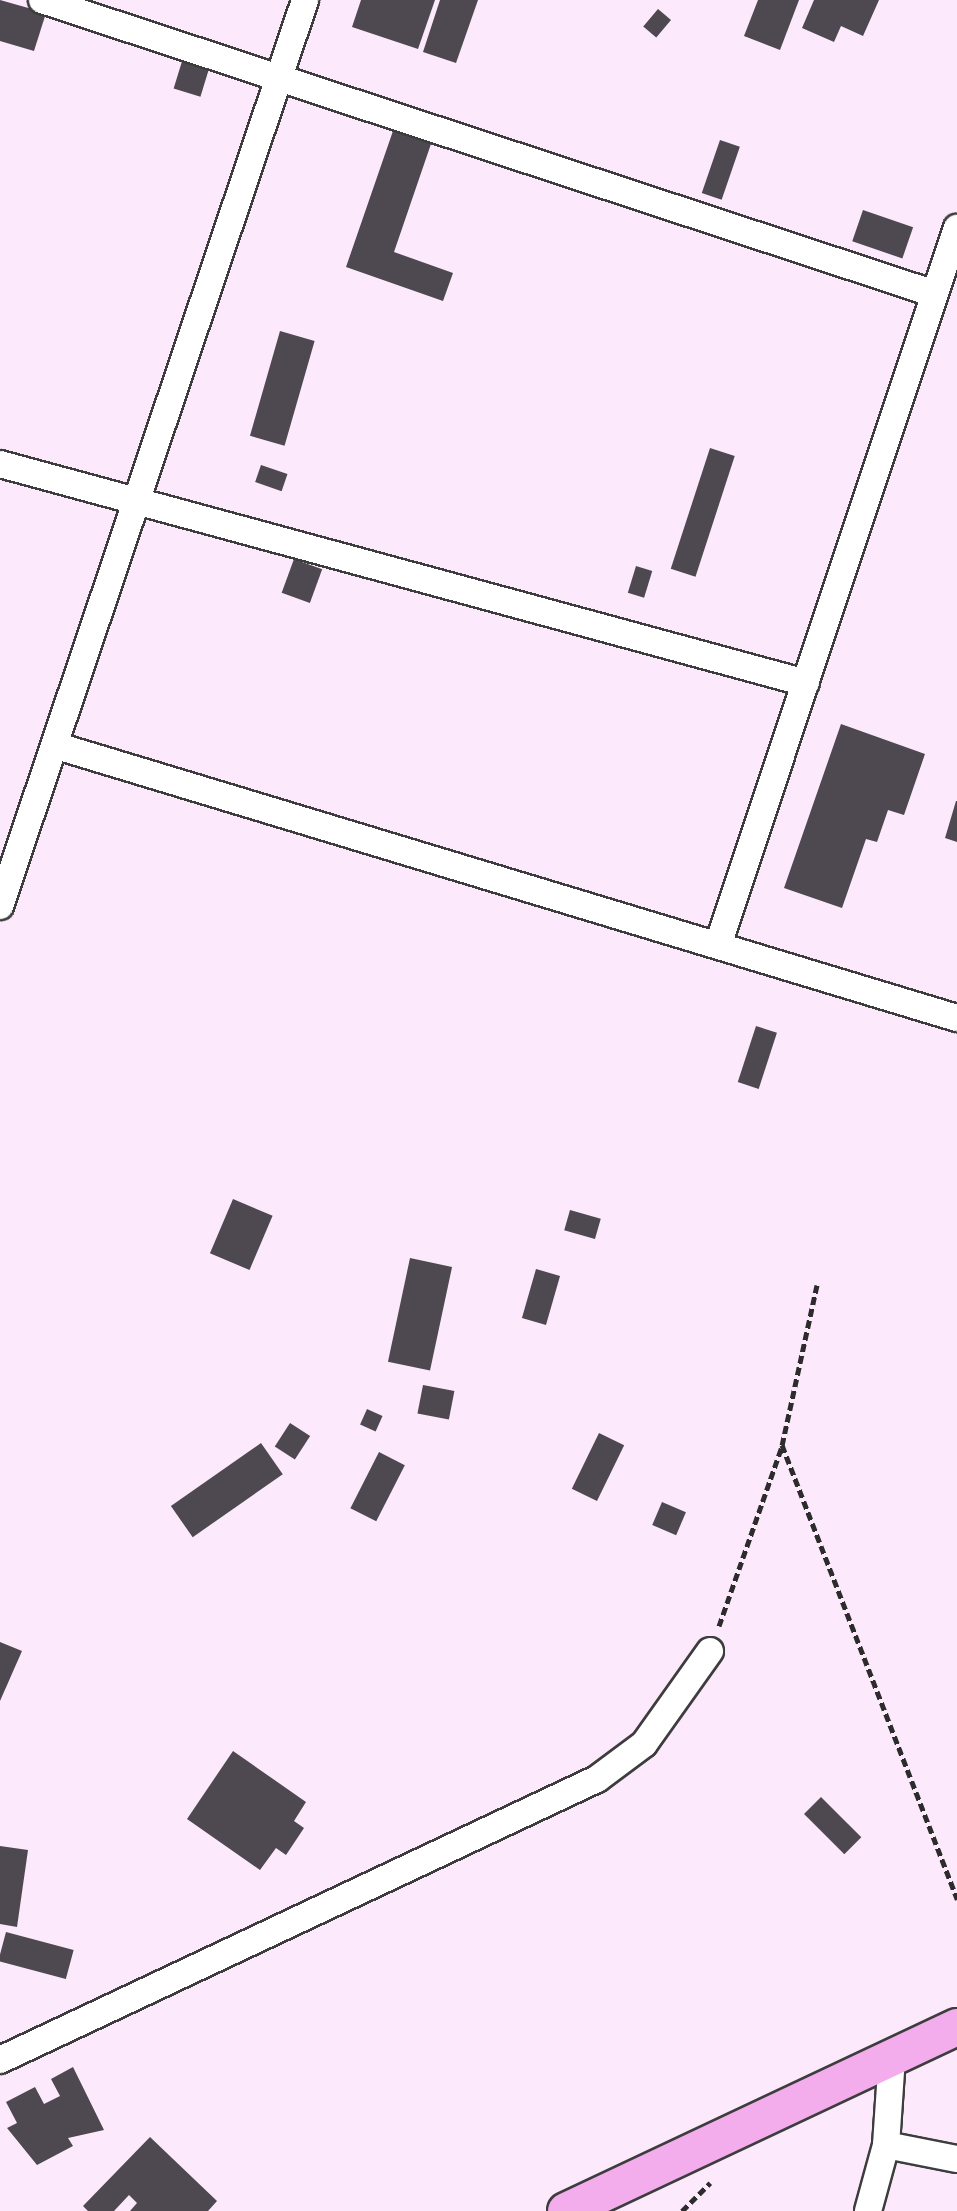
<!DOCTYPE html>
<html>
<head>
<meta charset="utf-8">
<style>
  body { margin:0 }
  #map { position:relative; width:957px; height:2211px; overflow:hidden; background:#fceafc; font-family:Lora,serif }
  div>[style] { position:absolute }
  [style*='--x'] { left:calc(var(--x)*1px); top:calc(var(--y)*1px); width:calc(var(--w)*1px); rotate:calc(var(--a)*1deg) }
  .building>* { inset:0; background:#4e4851; transform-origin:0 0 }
  .path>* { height:5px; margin-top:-2.5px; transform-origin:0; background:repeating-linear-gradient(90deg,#2c2c2c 0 8px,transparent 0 12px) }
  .roads { filter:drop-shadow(2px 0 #3d3d3d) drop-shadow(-2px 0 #3d3d3d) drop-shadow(0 2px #3d3d3d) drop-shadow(0 -2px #3d3d3d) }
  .street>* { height:26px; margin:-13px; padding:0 13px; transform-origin:13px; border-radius:13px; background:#fff }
  .secondary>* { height:36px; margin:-18px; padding:0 18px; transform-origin:18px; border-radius:18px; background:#f4adec }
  span { translate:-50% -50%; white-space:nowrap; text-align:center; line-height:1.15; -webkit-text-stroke:8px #fff; paint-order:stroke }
</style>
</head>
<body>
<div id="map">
  <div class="building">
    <i style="clip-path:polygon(0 0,46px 13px,34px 51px,0 41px)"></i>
    <i style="clip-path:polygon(361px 0,435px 0,418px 49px,352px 27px)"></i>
    <i style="clip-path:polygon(440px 0,478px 0,456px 63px,423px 52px)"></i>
    <i style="clip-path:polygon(758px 0,799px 0,780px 50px,744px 36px)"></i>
    <i style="clip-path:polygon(814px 0,879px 0,863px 36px,841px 26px,834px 42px,802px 28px)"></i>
    <i style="left:658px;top:9px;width:17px;height:23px;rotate:40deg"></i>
    <i style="left:183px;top:58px;width:28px;height:32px;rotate:17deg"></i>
    <i style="clip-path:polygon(394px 128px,432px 141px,394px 252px,453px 273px,443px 301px,346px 267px)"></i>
    <i style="left:720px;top:140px;width:21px;height:56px;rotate:19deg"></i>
    <i style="left:863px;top:210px;width:53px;height:33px;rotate:19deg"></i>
    <i style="left:280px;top:331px;width:36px;height:109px;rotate:16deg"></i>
    <i style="left:710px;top:448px;width:26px;height:127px;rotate:18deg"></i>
    <i style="left:261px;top:465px;width:28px;height:18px;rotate:19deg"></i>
    <i style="left:294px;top:559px;width:30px;height:36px;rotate:20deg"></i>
    <i style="left:636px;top:566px;width:17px;height:28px;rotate:17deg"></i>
    <i style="clip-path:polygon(841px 724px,925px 754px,904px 815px,888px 810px,877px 842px,866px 839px,842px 908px,784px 888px)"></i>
    <i style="clip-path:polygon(956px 801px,957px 801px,957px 842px,945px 838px)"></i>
    <i style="left:756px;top:1026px;width:22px;height:59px;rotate:18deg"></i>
    <i style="left:233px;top:1199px;width:43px;height:59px;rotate:23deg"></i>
    <i style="left:570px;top:1210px;width:32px;height:21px;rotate:16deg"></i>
    <i style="left:410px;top:1258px;width:43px;height:106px;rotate:12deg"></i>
    <i style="left:536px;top:1269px;width:25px;height:51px;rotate:16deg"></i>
    <i style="left:423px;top:1385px;width:32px;height:29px;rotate:11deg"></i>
    <i style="left:367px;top:1409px;width:17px;height:17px;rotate:24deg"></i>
    <i style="left:290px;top:1423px;width:24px;height:28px;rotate:33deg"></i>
    <i style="left:599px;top:1433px;width:28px;height:62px;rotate:26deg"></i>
    <i style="left:261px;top:1443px;width:38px;height:110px;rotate:55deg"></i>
    <i style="left:379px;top:1452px;width:29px;height:63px;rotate:27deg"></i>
    <i style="left:662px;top:1502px;width:26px;height:25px;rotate:23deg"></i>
    <i style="clip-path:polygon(0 1642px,22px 1651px,0 1701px)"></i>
    <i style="clip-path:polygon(233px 1751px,306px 1802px,294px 1821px,304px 1828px,286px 1855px,276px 1848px,260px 1870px,187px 1819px)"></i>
    <i style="left:821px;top:1797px;width:57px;height:24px;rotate:45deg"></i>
    <i style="clip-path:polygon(0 1846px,28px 1850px,17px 1927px,0 1924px)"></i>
    <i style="left:6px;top:1932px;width:70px;height:30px;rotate:15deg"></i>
    <i style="clip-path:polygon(73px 2067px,104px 2130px,68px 2138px,73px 2146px,37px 2165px,7px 2128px,17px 2123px,6px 2102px,35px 2087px,44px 2104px,60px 2096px,51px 2079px)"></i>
    <i style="clip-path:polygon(150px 2137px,217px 2201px,208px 2211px,130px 2211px,137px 2203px,129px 2195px,114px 2211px,88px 2211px,83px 2206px)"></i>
  </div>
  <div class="path">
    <i style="--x:817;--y:1285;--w:164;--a:102.3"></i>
    <i style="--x:782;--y:1445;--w:487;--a:68.9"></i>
    <i style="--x:719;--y:1626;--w:191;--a:-70.7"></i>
    <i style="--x:682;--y:2211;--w:40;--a:-45"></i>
  </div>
  <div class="roads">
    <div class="street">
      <i style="--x:42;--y:0;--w:940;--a:18.22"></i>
      <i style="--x:0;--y:464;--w:835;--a:15.2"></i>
      <i style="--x:57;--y:746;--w:940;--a:16.82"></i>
      <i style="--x:0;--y:906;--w:956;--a:-71.39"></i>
      <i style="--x:718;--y:945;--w:756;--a:-71.57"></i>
      <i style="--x:0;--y:2060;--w:660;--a:-25.21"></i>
      <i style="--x:597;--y:1779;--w:59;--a:-36.7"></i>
      <i style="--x:644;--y:1744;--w:114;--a:-54.6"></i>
      <i style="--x:886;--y:2145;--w:72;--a:11.2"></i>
      <i style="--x:868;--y:2211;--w:68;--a:-74.7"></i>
      <i style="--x:886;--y:2145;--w:87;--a:-86.1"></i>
    </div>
    <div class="secondary">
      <i style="--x:566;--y:2211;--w:432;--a:-25.2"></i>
    </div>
  </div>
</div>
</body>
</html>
